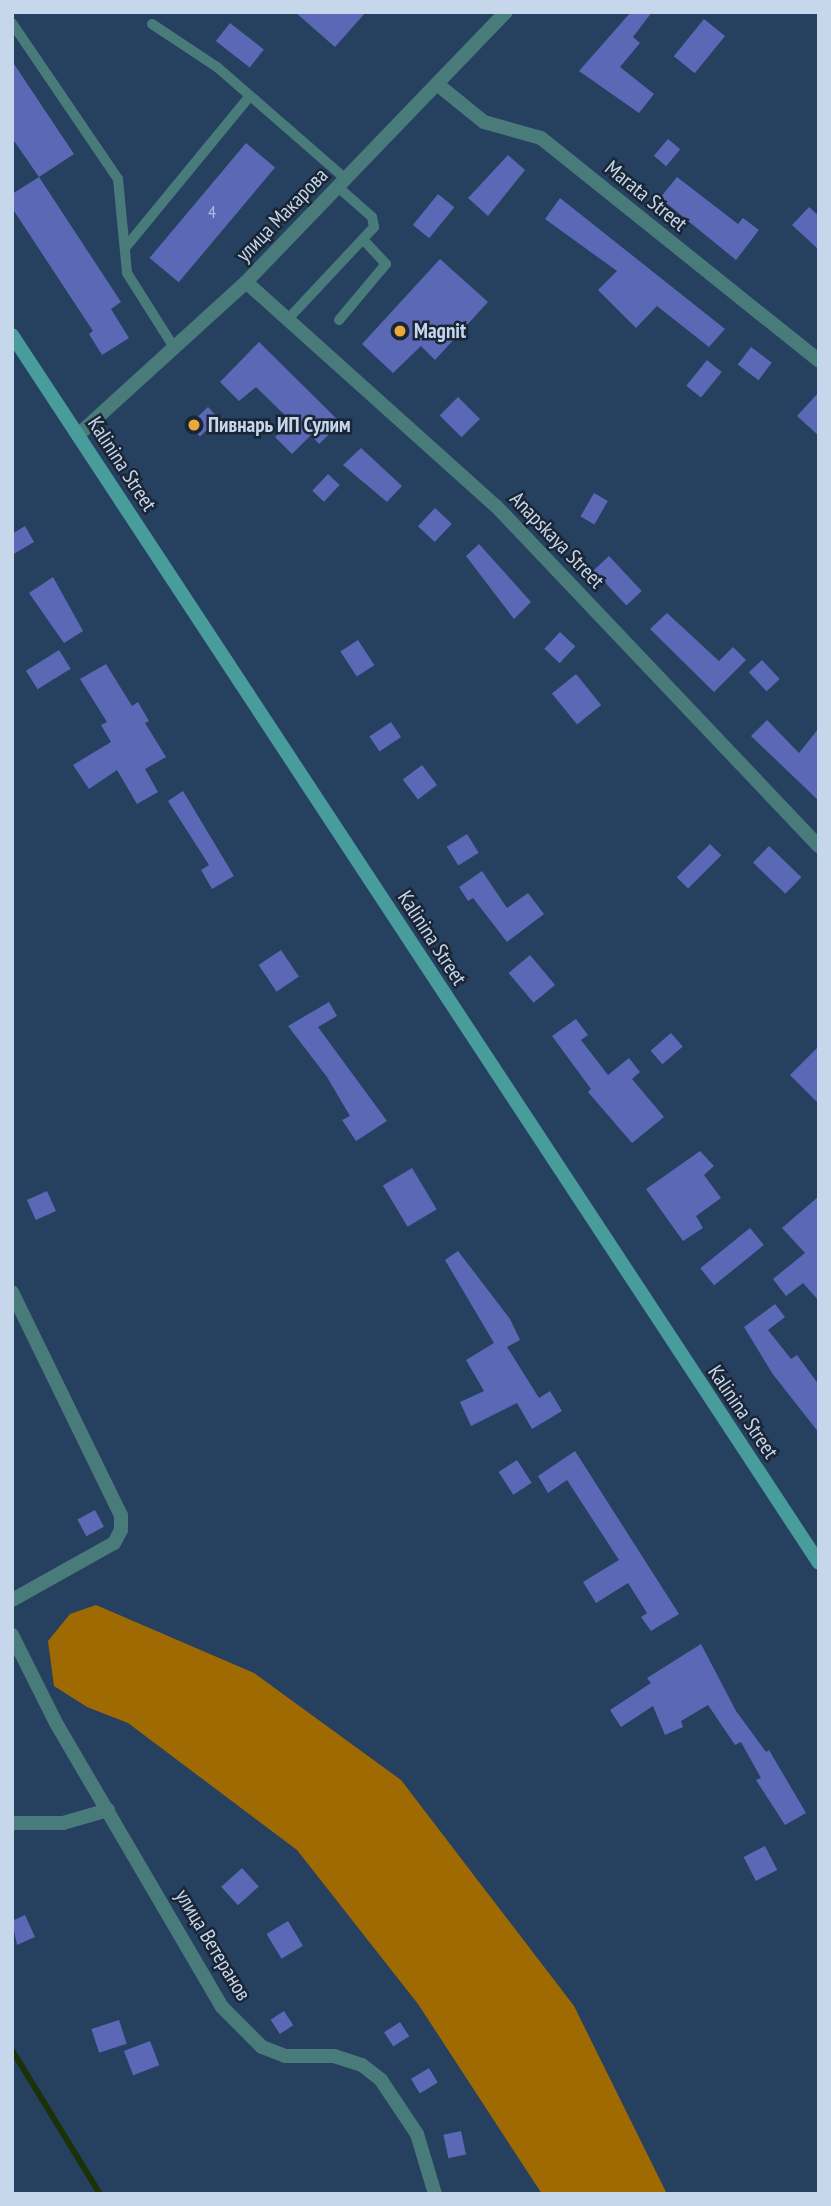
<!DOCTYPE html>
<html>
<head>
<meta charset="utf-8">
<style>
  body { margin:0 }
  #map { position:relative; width:831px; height:2206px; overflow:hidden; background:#264060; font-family:"PT Sans Narrow",sans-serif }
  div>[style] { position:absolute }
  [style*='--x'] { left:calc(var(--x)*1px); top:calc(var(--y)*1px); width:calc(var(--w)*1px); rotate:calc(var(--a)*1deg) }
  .forest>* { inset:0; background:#9f6a02 }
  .stream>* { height:6px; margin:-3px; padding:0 3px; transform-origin:3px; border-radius:3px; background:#1b3208 }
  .building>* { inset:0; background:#5b68b5; transform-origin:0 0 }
  .lane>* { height:10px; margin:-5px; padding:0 5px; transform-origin:5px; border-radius:5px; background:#497b7a }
  .street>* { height:14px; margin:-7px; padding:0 7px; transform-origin:7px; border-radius:7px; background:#497b7a }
  .secondary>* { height:14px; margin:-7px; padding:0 7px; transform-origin:7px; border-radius:7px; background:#489c9b }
  .dots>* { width:19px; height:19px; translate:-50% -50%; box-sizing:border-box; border:4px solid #1a2635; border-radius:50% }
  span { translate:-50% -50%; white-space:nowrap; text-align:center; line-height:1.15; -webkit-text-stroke:5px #1a2635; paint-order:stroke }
  .number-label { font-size:18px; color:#acbbde }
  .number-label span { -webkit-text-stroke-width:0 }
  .street-label { font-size:21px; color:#c7d7eb }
  .poi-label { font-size:21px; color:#c7d7eb; font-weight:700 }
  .left { translate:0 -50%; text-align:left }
  .frame { position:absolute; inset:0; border:14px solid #c7d7eb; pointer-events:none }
</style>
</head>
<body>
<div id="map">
  <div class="forest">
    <i style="clip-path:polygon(96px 1605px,254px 1673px,401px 1780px,574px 2006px,667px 2194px,542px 2194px,418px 2004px,297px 1850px,128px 1723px,87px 1707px,54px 1686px,48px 1641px,70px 1614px)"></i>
  </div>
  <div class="stream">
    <i style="--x:12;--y:2050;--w:169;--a:58.6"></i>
  </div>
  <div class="building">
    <i style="clip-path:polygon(295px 12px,366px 12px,335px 47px)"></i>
    <i style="clip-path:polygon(631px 12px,652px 12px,633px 37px,640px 43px,620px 67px,654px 94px,639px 113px,579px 71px)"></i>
    <i style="left:704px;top:19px;width:27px;height:48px;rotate:39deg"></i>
    <i style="left:230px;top:23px;width:43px;height:23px;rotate:38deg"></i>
    <i style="clip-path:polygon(12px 61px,74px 154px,39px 177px,12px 138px)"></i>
    <i style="left:668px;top:139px;width:16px;height:22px;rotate:40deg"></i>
    <i style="left:246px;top:143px;width:38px;height:150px;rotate:40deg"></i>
    <i style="clip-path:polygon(508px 155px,525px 170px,488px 216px,468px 198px)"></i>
    <i style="clip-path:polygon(39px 177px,121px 302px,111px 309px,129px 338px,102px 355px,89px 334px,93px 331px,12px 208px,12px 194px)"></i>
    <i style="clip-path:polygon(677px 177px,738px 224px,743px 218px,759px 230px,736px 260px,660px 198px)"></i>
    <i style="left:438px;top:194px;width:21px;height:40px;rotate:39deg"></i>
    <i style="clip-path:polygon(560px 198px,725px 329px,709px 347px,657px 306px,636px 328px,598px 290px,617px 271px,545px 219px)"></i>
    <i style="clip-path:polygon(809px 207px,819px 216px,819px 250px,792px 225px)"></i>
    <i style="clip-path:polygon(440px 259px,488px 302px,435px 360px,421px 346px,393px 373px,362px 344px)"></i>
    <i style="clip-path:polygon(259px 342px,341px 423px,319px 444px,311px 435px,292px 454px,275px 437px,291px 421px,256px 387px,239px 401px,220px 382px)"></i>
    <i style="left:751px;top:347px;width:26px;height:22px;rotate:37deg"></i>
    <i style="left:707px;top:360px;width:19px;height:33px;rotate:39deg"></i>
    <i style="clip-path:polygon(819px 392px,819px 436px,797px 416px)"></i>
    <i style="left:458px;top:397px;width:31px;height:26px;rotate:45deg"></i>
    <i style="left:208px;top:407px;width:16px;height:26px;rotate:47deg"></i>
    <i style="clip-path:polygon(361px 448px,402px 486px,387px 502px,343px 465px)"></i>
    <i style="left:328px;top:474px;width:16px;height:23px;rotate:43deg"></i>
    <i style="left:594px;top:493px;width:16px;height:27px;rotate:30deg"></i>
    <i style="left:435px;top:508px;width:23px;height:25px;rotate:43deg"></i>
    <i style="clip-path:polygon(25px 526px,34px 542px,12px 555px,12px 534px)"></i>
    <i style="clip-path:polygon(479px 544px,531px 602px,514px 619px,466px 556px)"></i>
    <i style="left:609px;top:556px;width:48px;height:21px;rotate:47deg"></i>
    <i style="clip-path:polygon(53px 577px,83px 631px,64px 643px,29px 593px)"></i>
    <i style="clip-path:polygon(667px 613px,719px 661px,733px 647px,746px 660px,714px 692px,650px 629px)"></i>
    <i style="left:560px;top:632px;width:21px;height:23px;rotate:43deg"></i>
    <i style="left:358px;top:640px;width:30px;height:21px;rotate:57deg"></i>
    <i style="left:59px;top:650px;width:22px;height:39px;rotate:58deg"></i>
    <i style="left:762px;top:660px;width:26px;height:18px;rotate:47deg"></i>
    <i style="clip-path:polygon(106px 664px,132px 706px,138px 702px,149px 721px,145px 723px,166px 757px,145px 769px,158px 792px,137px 804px,117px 770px,89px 789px,73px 765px,111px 742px,101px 725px,107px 722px,80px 679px)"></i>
    <i style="left:576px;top:674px;width:40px;height:31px;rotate:51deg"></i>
    <i style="clip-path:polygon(767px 720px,799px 753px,819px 728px,819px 801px,751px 736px)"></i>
    <i style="left:391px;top:722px;width:18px;height:26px;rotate:56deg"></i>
    <i style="left:422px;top:765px;width:25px;height:24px;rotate:53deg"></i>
    <i style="clip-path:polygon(183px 791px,234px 876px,212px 889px,201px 870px,209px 865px,168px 801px)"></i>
    <i style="left:467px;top:834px;width:22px;height:24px;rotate:58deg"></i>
    <i style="left:710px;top:844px;width:16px;height:47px;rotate:45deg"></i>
    <i style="left:769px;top:846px;width:45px;height:23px;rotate:44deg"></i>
    <i style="clip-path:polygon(482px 871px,507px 908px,528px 893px,544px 914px,507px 942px,473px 898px,468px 901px,459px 887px)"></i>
    <i style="left:281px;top:950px;width:32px;height:27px;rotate:56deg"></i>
    <i style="left:530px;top:955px;width:39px;height:28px;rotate:50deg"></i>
    <i style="clip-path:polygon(329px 1002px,337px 1016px,318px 1027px,387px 1121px,356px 1141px,342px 1120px,350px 1116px,327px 1077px,288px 1026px)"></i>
    <i style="clip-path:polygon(576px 1019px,588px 1035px,581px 1040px,608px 1075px,629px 1058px,640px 1072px,632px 1079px,664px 1117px,632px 1143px,588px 1092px,591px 1089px,552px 1036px)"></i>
    <i style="left:671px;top:1033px;width:18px;height:27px;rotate:49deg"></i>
    <i style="clip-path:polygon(819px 1046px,819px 1104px,790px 1075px)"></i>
    <i style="clip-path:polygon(700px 1151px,714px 1166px,704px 1175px,721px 1198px,696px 1216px,703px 1228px,683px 1241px,646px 1189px)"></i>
    <i style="left:412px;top:1168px;width:48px;height:34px;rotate:59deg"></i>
    <i style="left:47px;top:1191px;width:22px;height:22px;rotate:66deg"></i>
    <i style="clip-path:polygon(819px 1196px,819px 1301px,803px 1283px,786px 1296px,773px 1279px,805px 1253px,782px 1228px)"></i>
    <i style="left:750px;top:1228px;width:22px;height:64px;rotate:51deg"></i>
    <i style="clip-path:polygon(458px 1251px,510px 1319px,520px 1340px,507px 1347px,539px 1398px,550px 1391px,562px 1411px,532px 1429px,517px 1403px,471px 1426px,460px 1402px,484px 1391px,466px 1360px,494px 1343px,445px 1260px)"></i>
    <i style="clip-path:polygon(775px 1304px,785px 1317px,768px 1330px,791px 1359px,797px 1355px,819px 1385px,819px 1433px,772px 1373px,744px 1327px)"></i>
    <i style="clip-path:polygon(575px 1451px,679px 1614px,651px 1631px,641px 1617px,647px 1613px,628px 1583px,596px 1603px,583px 1582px,619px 1560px,567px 1480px,548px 1493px,538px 1476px)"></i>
    <i style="left:517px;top:1460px;width:27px;height:22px;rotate:57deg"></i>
    <i style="left:95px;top:1510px;width:19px;height:20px;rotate:62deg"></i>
    <i style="clip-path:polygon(701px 1644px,736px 1711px,766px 1752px,769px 1750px,806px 1813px,785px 1825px,756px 1780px,761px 1778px,741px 1742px,735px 1745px,708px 1705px,681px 1721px,683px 1727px,665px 1735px,653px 1706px,621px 1727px,610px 1710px,651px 1683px,647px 1678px)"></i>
    <i style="left:765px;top:1846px;width:27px;height:24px;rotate:63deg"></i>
    <i style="left:242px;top:1868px;width:25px;height:28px;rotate:48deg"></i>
    <i style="clip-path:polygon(25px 1915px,35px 1937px,17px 1945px,12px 1921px)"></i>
    <i style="left:288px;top:1921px;width:29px;height:25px;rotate:59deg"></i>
    <i style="left:284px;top:2011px;width:17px;height:16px;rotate:57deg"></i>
    <i style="left:119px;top:2020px;width:25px;height:29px;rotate:72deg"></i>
    <i style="left:400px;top:2022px;width:17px;height:19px;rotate:57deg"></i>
    <i style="left:150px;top:2041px;width:26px;height:28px;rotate:69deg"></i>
    <i style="left:429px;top:2068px;width:17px;height:21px;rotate:59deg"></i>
    <i style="left:461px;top:2131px;width:24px;height:18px;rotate:78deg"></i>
  </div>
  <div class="lane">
    <i style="--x:12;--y:23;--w:189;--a:55.8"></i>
    <i style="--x:118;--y:179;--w:94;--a:84.5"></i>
    <i style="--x:127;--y:273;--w:90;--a:57.7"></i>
    <i style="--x:152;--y:24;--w:78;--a:33.5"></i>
    <i style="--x:217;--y:67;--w:171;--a:41"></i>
    <i style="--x:125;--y:248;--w:197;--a:-50.6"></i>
    <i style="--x:288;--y:319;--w:126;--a:-46.9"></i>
    <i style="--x:374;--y:227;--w:10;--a:-101"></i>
    <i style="--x:372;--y:217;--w:45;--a:-138.6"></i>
    <i style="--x:339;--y:320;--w:73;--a:-50"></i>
    <i style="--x:386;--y:264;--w:34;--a:-133"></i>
  </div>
  <div class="street">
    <i style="--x:437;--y:84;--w:60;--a:39"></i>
    <i style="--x:484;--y:122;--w:59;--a:15.7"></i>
    <i style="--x:541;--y:138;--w:356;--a:38.7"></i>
    <i style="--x:246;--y:282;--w:336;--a:41.9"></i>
    <i style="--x:496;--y:506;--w:469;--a:46.5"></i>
    <i style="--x:78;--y:435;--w:227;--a:-42.3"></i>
    <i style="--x:246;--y:282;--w:375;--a:-46.1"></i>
    <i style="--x:12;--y:1292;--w:248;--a:64"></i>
    <i style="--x:121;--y:1515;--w:15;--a:90"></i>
    <i style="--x:121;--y:1530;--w:15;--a:118"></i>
    <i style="--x:114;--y:1543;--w:117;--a:150.8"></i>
    <i style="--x:12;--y:1635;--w:98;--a:63.4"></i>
    <i style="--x:56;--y:1723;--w:329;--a:59.7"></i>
    <i style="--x:222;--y:2007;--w:57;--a:45"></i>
    <i style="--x:262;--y:2047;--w:25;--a:21"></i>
    <i style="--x:285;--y:2056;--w:49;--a:0"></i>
    <i style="--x:334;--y:2056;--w:29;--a:18"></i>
    <i style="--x:362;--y:2065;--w:24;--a:38"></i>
    <i style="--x:381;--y:2080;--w:65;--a:56.3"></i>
    <i style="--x:417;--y:2134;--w:63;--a:73.3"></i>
    <i style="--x:12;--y:1823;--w:51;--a:0"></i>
    <i style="--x:63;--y:1823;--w:47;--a:-16.1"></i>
  </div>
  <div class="secondary">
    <i style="--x:12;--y:335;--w:1469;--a:56.69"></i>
  </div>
  <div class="dots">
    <i style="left:400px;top:331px;background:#eda83c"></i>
    <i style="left:194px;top:425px;background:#eda83c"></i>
  </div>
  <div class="number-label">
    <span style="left:212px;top:212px">4</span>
  </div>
  <div class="street-label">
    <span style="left:646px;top:196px;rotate:39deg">Marata Street</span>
    <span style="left:282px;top:215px;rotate:-46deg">улица Макарова</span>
    <span style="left:122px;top:464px;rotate:57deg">Kalinina Street</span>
    <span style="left:557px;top:540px;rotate:46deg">Anapskaya Street</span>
    <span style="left:432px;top:938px;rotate:57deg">Kalinina Street</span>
    <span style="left:743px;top:1412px;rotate:56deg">Kalinina Street</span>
    <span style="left:213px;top:1945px;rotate:59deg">улица Ветеранов</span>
  </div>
  <div class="poi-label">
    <span class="left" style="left:414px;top:331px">Magnit</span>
    <span class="left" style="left:208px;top:425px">Пивнарь ИП Сулим</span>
  </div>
  <div class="frame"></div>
</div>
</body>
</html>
